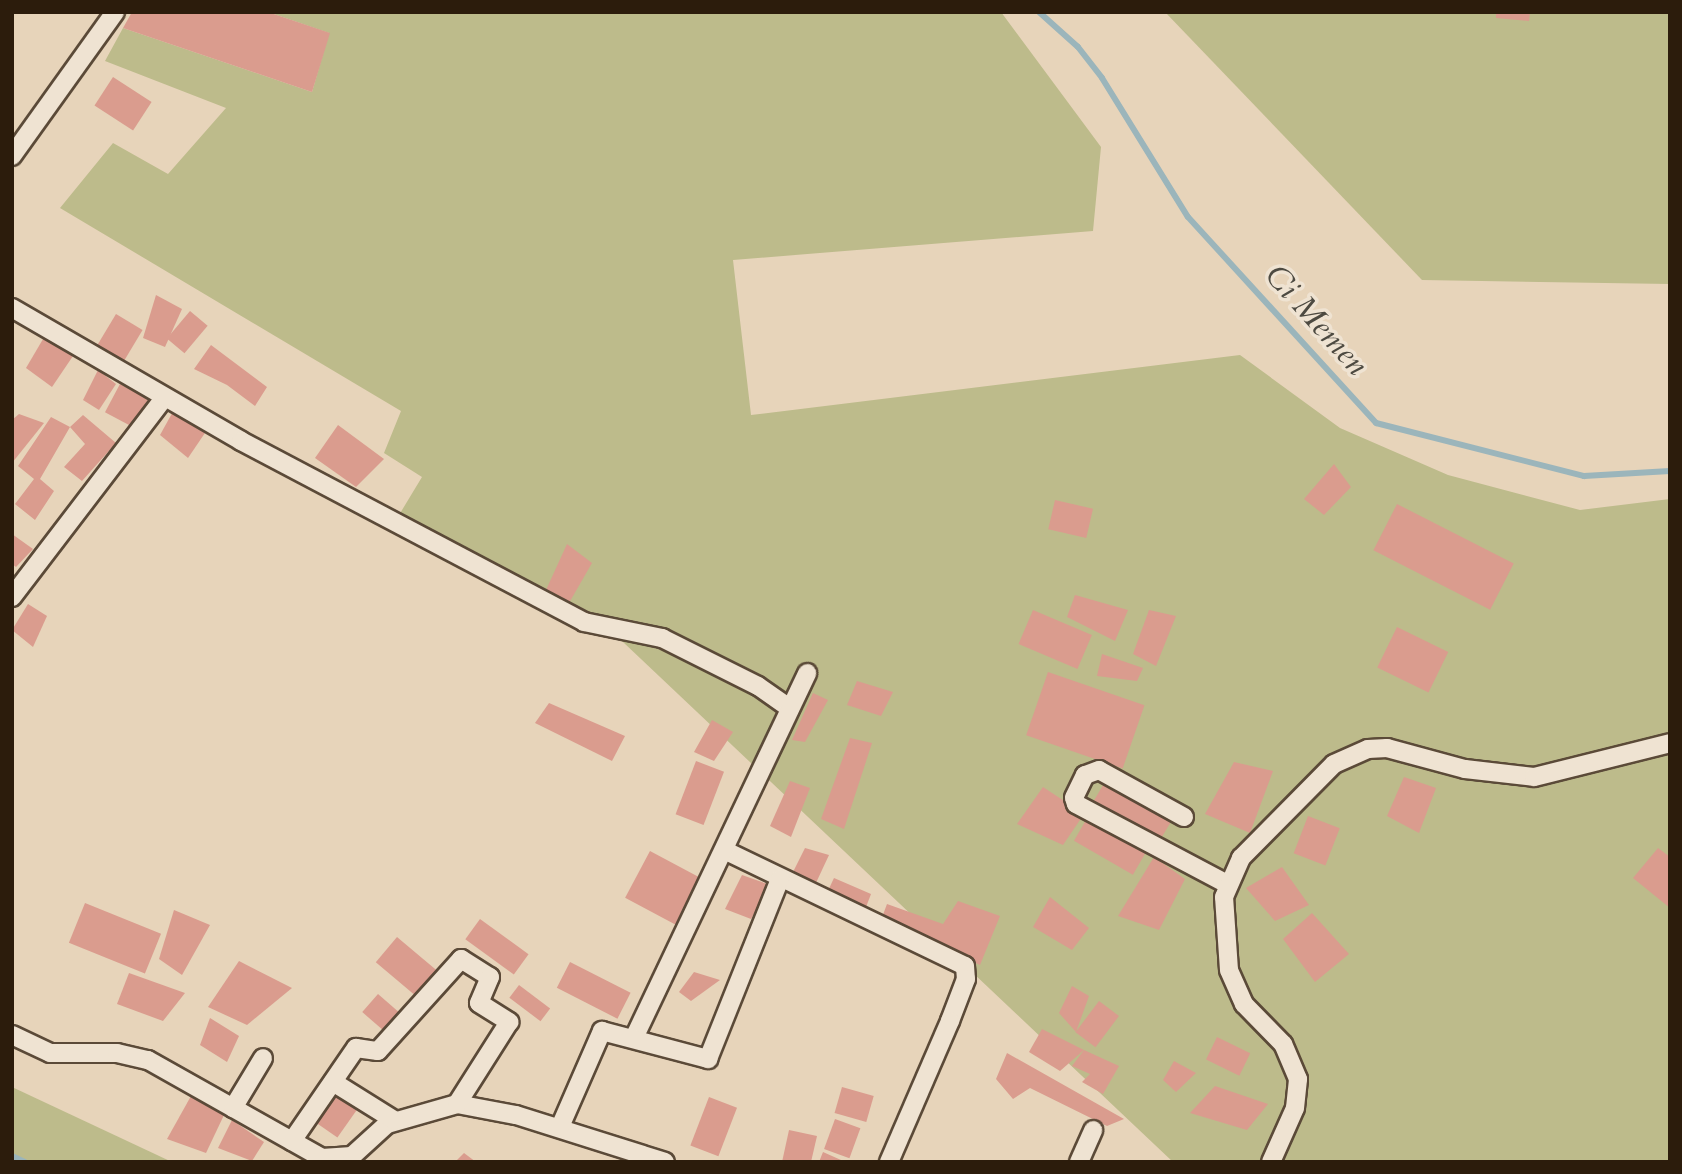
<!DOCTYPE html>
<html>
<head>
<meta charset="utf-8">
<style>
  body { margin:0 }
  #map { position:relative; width:1682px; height:1174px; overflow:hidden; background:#e7d4ba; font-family:Cardo,serif }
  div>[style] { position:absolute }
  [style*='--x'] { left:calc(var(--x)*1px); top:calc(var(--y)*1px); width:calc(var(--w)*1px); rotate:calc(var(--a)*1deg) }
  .green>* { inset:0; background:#bdbb8b }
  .stream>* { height:6px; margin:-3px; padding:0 3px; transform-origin:3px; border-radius:3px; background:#9bb5bb }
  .building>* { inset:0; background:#da9c8e; transform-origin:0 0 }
  .roads { filter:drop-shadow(2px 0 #5b4a38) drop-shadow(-2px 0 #5b4a38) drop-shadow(0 2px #5b4a38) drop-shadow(0 -2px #5b4a38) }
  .minor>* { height:18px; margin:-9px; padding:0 9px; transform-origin:9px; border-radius:9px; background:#efe3d2 }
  span { translate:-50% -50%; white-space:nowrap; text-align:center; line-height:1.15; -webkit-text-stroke:7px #efe3d2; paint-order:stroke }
  .water-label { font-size:32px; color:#4d4a41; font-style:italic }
  .frame { position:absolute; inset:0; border:14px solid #2c1c0c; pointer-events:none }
</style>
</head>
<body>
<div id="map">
  <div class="green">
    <i style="clip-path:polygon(268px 12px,1001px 12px,1101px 147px,1093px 231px,733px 260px,751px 415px,1240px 355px,1340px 428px,1448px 475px,1580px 510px,1670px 499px,1670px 1162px,1173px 1162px,623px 642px,396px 520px,422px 477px,384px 453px,401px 411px,60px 208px,113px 143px,168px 174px,226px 108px,105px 61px,123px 28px,312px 92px,329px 33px)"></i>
    <i style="clip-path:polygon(1165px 12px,1670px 12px,1670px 284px,1422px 280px)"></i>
    <i style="clip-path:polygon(12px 1087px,172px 1162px,12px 1162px)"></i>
  </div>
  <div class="stream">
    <i style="--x:1039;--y:12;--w:52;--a:41.9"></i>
    <i style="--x:1078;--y:47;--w:39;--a:52"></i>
    <i style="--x:1102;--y:78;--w:163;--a:58.3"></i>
    <i style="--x:1188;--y:217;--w:279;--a:47.6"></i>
    <i style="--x:1376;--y:423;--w:215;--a:14.3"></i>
    <i style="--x:1584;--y:476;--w:86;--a:-3.3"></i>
    <i style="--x:12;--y:1156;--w:14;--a:25"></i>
  </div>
  <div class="building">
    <i style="clip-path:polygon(132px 12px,268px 12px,330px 33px,312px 92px,123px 28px)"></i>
    <i style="clip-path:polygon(1496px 12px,1530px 12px,1529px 21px,1496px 18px)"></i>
    <i style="left:113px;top:77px;width:46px;height:34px;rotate:33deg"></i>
    <i style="clip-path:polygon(156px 295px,182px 309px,165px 347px,143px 338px)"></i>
    <i style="left:190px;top:311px;width:23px;height:36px;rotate:40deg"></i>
    <i style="left:116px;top:314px;width:31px;height:44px;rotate:31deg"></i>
    <i style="clip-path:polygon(46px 334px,73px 356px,52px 387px,26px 368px)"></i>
    <i style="clip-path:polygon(211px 345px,267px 387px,255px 406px,227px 385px,194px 369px)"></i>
    <i style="clip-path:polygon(98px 370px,116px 384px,99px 410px,83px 400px)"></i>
    <i style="left:120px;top:384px;width:32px;height:32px;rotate:28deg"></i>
    <i style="clip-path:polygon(175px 408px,207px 430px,188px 458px,160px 435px)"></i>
    <i style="clip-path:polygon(19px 414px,44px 423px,12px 463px,12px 420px)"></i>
    <i style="clip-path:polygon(83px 415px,116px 443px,82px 481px,64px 467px,85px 444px,70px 427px)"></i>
    <i style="clip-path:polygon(51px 417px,70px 427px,40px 479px,54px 491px,35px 520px,15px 504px,34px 479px,18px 466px)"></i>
    <i style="clip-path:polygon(338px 425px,384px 459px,356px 487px,315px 458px)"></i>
    <i style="clip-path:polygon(1334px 464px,1351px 487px,1324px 515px,1304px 499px)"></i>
    <i style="left:1055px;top:500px;width:39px;height:30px;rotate:13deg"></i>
    <i style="left:1397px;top:504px;width:131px;height:52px;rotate:27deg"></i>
    <i style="clip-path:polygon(12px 534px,33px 549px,16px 567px,12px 564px)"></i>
    <i style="clip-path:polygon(567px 544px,592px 563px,569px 603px,546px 590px)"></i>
    <i style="clip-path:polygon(1075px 595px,1128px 610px,1115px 641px,1067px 617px)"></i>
    <i style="clip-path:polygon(28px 604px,47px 616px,33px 647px,12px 630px)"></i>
    <i style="left:1033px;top:610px;width:64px;height:37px;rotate:23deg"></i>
    <i style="clip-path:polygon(1149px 610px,1176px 616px,1156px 666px,1133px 654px)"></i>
    <i style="left:1397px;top:627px;width:57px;height:45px;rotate:26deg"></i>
    <i style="clip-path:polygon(1102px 654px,1143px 668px,1137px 681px,1097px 676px)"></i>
    <i style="left:1048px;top:672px;width:102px;height:67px;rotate:19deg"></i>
    <i style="clip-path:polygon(857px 681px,893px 692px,881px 716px,847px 705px)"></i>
    <i style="clip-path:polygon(813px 693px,828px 700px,805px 742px,792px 740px)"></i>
    <i style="clip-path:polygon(549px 703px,625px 736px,612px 761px,535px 723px)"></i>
    <i style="clip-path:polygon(712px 720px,733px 732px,714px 761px,694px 752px)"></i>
    <i style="clip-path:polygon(850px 738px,872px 743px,844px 829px,821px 819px)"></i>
    <i style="left:696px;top:761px;width:30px;height:57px;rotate:21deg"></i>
    <i style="clip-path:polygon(1234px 762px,1273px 771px,1250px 833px,1205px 814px)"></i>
    <i style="left:1108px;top:777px;width:77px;height:34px;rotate:31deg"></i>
    <i style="clip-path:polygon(1404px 777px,1436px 788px,1419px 833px,1387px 816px)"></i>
    <i style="clip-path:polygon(790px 781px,810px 788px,791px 837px,770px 826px)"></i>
    <i style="clip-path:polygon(1043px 787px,1084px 814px,1063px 845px,1017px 824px)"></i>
    <i style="left:1090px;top:813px;width:68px;height:32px;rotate:30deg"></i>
    <i style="left:1308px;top:816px;width:34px;height:40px;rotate:21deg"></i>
    <i style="clip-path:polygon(805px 848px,829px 855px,815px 885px,792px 874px)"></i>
    <i style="clip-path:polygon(1658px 848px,1670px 857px,1670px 908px,1633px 878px)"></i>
    <i style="left:650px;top:851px;width:60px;height:53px;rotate:28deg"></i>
    <i style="clip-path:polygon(1154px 857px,1185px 879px,1159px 930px,1118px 916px)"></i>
    <i style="clip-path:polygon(1282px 867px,1309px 905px,1275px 921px,1246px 888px)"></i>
    <i style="clip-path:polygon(742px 875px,770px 885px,751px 919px,725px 909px)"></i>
    <i style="clip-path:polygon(834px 878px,871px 894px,863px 915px,826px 895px)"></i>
    <i style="clip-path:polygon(1050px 897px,1089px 928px,1072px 950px,1033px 927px)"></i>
    <i style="clip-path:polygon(958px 901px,1000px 916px,980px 965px,881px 920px,887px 904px,943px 924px)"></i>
    <i style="left:85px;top:903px;width:82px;height:43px;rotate:22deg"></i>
    <i style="clip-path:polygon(174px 910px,210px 925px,182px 975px,159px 959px)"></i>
    <i style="clip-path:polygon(1312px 913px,1349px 954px,1315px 982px,1283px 939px)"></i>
    <i style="left:480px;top:919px;width:60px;height:25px;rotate:36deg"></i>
    <i style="left:397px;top:937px;width:52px;height:33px;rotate:40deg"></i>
    <i style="clip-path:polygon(239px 961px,292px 988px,247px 1025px,208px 1007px)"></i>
    <i style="left:570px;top:962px;width:68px;height:29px;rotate:27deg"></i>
    <i style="clip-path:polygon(694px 972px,720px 980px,691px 1001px,679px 992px)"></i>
    <i style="clip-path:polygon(129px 973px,185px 993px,163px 1021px,117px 1004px)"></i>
    <i style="left:519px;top:985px;width:39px;height:16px;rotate:37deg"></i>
    <i style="clip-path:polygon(1072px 986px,1089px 996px,1076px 1032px,1059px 1013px)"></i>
    <i style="left:378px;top:994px;width:32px;height:24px;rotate:41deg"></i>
    <i style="left:1099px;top:1001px;width:25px;height:39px;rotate:37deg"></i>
    <i style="clip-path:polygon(210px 1018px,239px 1036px,227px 1062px,200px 1045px)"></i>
    <i style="clip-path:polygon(1042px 1029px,1084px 1050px,1060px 1071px,1029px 1052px)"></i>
    <i style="left:1217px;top:1037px;width:37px;height:25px;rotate:26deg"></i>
    <i style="clip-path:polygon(1084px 1050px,1119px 1066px,1103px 1094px,1082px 1082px,1090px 1074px,1072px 1066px)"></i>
    <i style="clip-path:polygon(1007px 1053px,1124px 1119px,1107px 1126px,1030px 1088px,1013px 1099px,996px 1079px)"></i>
    <i style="clip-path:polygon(1174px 1061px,1196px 1073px,1176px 1092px,1163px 1080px)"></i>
    <i style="clip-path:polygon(1215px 1086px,1268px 1104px,1247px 1130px,1190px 1113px)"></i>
    <i style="left:842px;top:1087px;width:33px;height:27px;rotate:16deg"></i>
    <i style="left:336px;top:1089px;width:29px;height:39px;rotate:35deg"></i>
    <i style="clip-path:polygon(191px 1096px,224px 1115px,206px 1153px,167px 1139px)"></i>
    <i style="left:709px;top:1097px;width:30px;height:52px;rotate:21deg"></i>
    <i style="left:835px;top:1119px;width:27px;height:32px;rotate:20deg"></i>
    <i style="clip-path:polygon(232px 1120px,264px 1142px,252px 1161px,218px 1148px)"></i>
    <i style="clip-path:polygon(789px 1130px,817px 1136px,811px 1162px,782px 1162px)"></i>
    <i style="clip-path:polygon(823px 1152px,841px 1160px,840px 1162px,819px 1162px)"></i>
    <i style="clip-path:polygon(464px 1153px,476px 1162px,455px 1162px)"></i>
  </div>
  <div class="roads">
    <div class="minor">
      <i style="--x:12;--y:156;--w:177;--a:-54.4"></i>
      <i style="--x:12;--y:308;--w:265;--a:30.1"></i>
      <i style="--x:241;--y:441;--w:388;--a:27.8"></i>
      <i style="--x:584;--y:622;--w:80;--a:11.6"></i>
      <i style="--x:662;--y:638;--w:107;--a:26.6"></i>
      <i style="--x:758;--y:686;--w:39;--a:35"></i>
      <i style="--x:12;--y:597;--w:250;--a:-52.6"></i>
      <i style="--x:1184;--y:817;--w:97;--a:-151.1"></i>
      <i style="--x:1099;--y:770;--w:15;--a:160"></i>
      <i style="--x:1085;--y:775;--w:25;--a:116"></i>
      <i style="--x:1074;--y:798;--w:6;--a:72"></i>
      <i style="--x:1076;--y:804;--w:171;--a:27.9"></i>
      <i style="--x:726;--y:851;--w:265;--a:25.7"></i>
      <i style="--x:965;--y:966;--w:13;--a:86"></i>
      <i style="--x:966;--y:979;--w:45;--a:110.9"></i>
      <i style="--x:950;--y:1021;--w:154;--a:113.4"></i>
      <i style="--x:12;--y:1035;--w:42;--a:25.3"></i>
      <i style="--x:50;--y:1053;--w:67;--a:0"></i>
      <i style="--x:117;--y:1053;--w:32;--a:13"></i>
      <i style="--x:148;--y:1060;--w:200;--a:29.4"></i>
      <i style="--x:322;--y:1158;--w:30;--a:-4"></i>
      <i style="--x:352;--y:1156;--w:47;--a:-42.4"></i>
      <i style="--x:387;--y:1124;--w:73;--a:-15.9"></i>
      <i style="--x:457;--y:1104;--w:60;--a:10.6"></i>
      <i style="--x:516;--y:1115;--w:156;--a:17.5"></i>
      <i style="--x:634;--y:1038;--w:404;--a:-64.6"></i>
      <i style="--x:333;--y:1082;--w:72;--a:31.9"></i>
      <i style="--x:233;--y:1108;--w:58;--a:-59"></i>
      <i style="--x:560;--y:1127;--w:105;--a:-66.4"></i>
      <i style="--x:602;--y:1031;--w:110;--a:14.8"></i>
      <i style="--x:708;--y:1059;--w:194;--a:-68.2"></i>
      <i style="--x:292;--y:1141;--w:113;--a:-55.5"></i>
      <i style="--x:356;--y:1048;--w:22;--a:8"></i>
      <i style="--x:378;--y:1051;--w:124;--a:-47.9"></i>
      <i style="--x:461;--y:959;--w:34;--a:32"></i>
      <i style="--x:490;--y:977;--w:28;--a:113"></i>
      <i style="--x:479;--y:1003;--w:36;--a:32"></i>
      <i style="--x:509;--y:1022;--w:97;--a:122.4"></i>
      <i style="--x:1079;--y:1162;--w:35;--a:-66"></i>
      <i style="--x:1271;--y:1162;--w:59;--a:-66"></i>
      <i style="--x:1295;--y:1108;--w:29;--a:-84"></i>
      <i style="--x:1298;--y:1079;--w:38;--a:-113"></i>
      <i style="--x:1283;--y:1044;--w:56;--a:-134.3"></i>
      <i style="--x:1244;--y:1004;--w:37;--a:-114"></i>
      <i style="--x:1229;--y:970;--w:73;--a:-93.9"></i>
      <i style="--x:1224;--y:897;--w:43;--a:-66.4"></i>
      <i style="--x:1241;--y:858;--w:132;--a:-45.3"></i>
      <i style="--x:1334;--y:764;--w:37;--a:-24"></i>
      <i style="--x:1368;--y:749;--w:19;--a:-3"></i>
      <i style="--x:1387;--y:748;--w:81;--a:15.1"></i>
      <i style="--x:1465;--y:769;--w:69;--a:6.6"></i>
      <i style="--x:1534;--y:777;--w:140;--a:-14"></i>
    </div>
  </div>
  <div class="water-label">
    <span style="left:1316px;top:320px;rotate:48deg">Ci Memen</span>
  </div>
  <div class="frame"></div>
</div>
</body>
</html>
